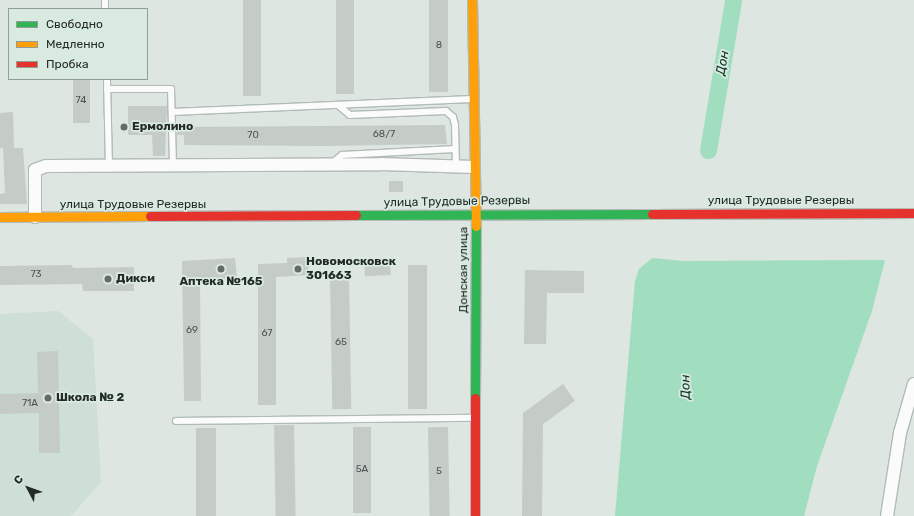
<!DOCTYPE html>
<html>
<head>
<meta charset="utf-8">
<style>
  body { margin:0 }
  #map { position:relative; width:914px; height:516px; overflow:hidden; background:#dde6e1; font-family:Rubik,sans-serif }
  div>[style] { position:absolute }
  [style*='--x'] { left:calc(var(--x)*1px); top:calc(var(--y)*1px); width:calc(var(--w)*1px); rotate:calc(var(--a)*1deg) }
  .built>* { inset:0; background:#cedfd5 }
  .water>* { inset:0; background:#a1debf }
  .river>* { height:17px; margin:-8.5px; padding:0 8.5px; transform-origin:8.5px; border-radius:8.5px; background:#a1debf }
  .building>* { inset:0; background:#c5ccc8; transform-origin:0 0 }
  .roads { filter:drop-shadow(1px 0 #b3bbb7) drop-shadow(-1px 0 #b3bbb7) drop-shadow(0 1px #b3bbb7) drop-shadow(0 -1px #b3bbb7) }
  .lane>* { height:6px; margin:-3px; padding:0 3px; transform-origin:3px; border-radius:3px; background:#fafbfa }
  .street>* { height:12px; margin:-6px; padding:0 6px; transform-origin:6px; border-radius:6px; background:#fafbfa }
  .fast>* { height:9px; margin:-4.5px; padding:0 4.5px; transform-origin:4.5px; border-radius:4.5px; background:#30b455 }
  .slow>* { height:9px; margin:-4.5px; padding:0 4.5px; transform-origin:4.5px; border-radius:4.5px; background:#ff9f0a }
  .jam>* { height:9px; margin:-4.5px; padding:0 4.5px; transform-origin:4.5px; border-radius:4.5px; background:#e5322d }
  .dots>* { width:11px; height:11px; translate:-50% -50%; box-sizing:border-box; border:2px solid #d9eae1; border-radius:50% }
  span { translate:-50% -50%; white-space:nowrap; text-align:center; line-height:1.15; -webkit-text-stroke:3.5px #d9eae1; paint-order:stroke }
  .number-label { font-size:10px; color:#4c524f }
  .number-label span { -webkit-text-stroke-width:0 }
  .poi-label { font-size:12px; color:#242a27; font-weight:700 }
  .left { translate:0 -50%; text-align:left }
  .street-label { font-size:12px; color:#242a27 }
  .water-label { font-size:13px; color:#0c3222; font-style:italic }
  .legend { position:absolute; left:8px; top:8px; width:140px; height:72px; box-sizing:border-box; background:#d9eae1; border:1px solid #919d97; margin:0; padding:5px 7px; list-style:none; font-size:12px; color:#242a27 }
  .legend li { display:flex; align-items:center; gap:8px; height:20px }
  .legend b { width:20px; border:1px solid #919d97 }
  .north { position:absolute; left:8px; top:468px; width:40px; height:40px; -webkit-text-stroke:3px #d9eae1; paint-order:stroke; rotate:311deg; font-size:11px; font-weight:700; line-height:16px; text-align:center; color:#242a27 }
  .north::after { content:''; display:block; margin:auto; width:14px; height:18px; background:#242a27; clip-path:polygon(50% 0,100% 100%,50% 72%,0 100%) }
</style>
</head>
<body>
<div id="map">
  <div class="built">
    <i style="clip-path:polygon(58px 311px,93px 339px,101px 482px,71px 516px,0 516px,0 314px)"></i>
  </div>
  <div class="water">
    <i style="clip-path:polygon(652px 258px,683px 261px,885px 260px,872px 311px,817px 466px,804px 516px,615px 516px,635px 281px,639px 269px)"></i>
  </div>
  <div class="river">
    <i style="--x:708;--y:150;--w:152;--a:-80.5"></i>
  </div>
  <div class="building">
    <i style="left:243px;top:0;width:18px;height:96px"></i>
    <i style="left:336px;top:0;width:18px;height:94px"></i>
    <i style="left:429px;top:0;width:19px;height:92px"></i>
    <i style="left:73px;top:79px;width:17px;height:44px"></i>
    <i style="clip-path:polygon(128px 106px,167px 106px,165px 156px,153px 156px,152px 135px,128px 135px)"></i>
    <i style="clip-path:polygon(13px 112px,14px 148px,23px 148px,27px 204px,0 204px,0 194px,5px 193px,3px 148px,0 148px,0 113px)"></i>
    <i style="clip-path:polygon(445px 125px,447px 144px,322px 146px,184px 145px,184px 135px,177px 135px,177px 127px)"></i>
    <i style="left:389px;top:181px;width:14px;height:11px"></i>
    <i style="clip-path:polygon(308px 257px,309px 275px,276px 277px,276px 405px,258px 405px,258px 264px,287px 263px,287px 258px)"></i>
    <i style="clip-path:polygon(235px 258px,237px 278px,200px 281px,201px 401px,184px 401px,182px 261px)"></i>
    <i style="left:390px;top:258px;width:17px;height:26px;rotate:87deg"></i>
    <i style="clip-path:polygon(72px 265px,73px 268px,134px 267px,134px 291px,83px 291px,82px 284px,0 285px,0 266px)"></i>
    <i style="left:408px;top:265px;width:19px;height:144px"></i>
    <i style="clip-path:polygon(525px 270px,584px 271px,584px 293px,547px 293px,546px 344px,524px 344px)"></i>
    <i style="left:349px;top:277px;width:132px;height:19px;rotate:89deg"></i>
    <i style="clip-path:polygon(58px 351px,60px 453px,39px 453px,39px 413px,0 414px,0 394px,38px 393px,37px 352px)"></i>
    <i style="clip-path:polygon(563px 384px,575px 401px,543px 424px,542px 516px,522px 516px,523px 413px)"></i>
    <i style="left:294px;top:425px;width:91px;height:20px;rotate:89deg"></i>
    <i style="left:353px;top:427px;width:18px;height:86px"></i>
    <i style="left:448px;top:427px;width:89px;height:20px;rotate:89deg"></i>
    <i style="left:196px;top:428px;width:20px;height:88px"></i>
  </div>
  <div class="roads">
    <div class="lane">
      <i style="--x:105;--y:0;--w:9;--a:90"></i>
      <i style="--x:107;--y:79;--w:88;--a:88.7"></i>
      <i style="--x:107;--y:89;--w:64;--a:0"></i>
      <i style="--x:171;--y:89;--w:75;--a:88.5"></i>
      <i style="--x:339;--y:106;--w:14;--a:39"></i>
      <i style="--x:350;--y:115;--w:96;--a:-2.4"></i>
      <i style="--x:446;--y:111;--w:9;--a:41"></i>
      <i style="--x:453;--y:117;--w:8;--a:76"></i>
      <i style="--x:455;--y:125;--w:41;--a:88.6"></i>
      <i style="--x:172;--y:112;--w:300;--a:-2.5"></i>
      <i style="--x:332;--y:163;--w:13;--a:-39"></i>
      <i style="--x:342;--y:155;--w:113;--a:-3"></i>
      <i style="--x:176;--y:421;--w:298;--a:-0.6"></i>
    </div>
    <div class="street">
      <i style="--x:35;--y:217;--w:47;--a:-90"></i>
      <i style="--x:35;--y:170;--w:12;--a:-20"></i>
      <i style="--x:46;--y:166;--w:335;--a:-0.3"></i>
      <i style="--x:381;--y:164;--w:93;--a:1.8"></i>
      <i style="--x:887;--y:516;--w:84;--a:-81.1"></i>
      <i style="--x:900;--y:433;--w:51;--a:-74.1"></i>
    </div>
    <div class="fast">
      <i style="--x:356;--y:215;--w:296;--a:-0.2"></i>
      <i style="--x:475;--y:398;--w:172;--a:-89.7"></i>
    </div>
    <div class="slow">
      <i style="--x:472;--y:0;--w:226;--a:89"></i>
      <i style="--x:0;--y:217;--w:150;--a:-0.4"></i>
    </div>
    <div class="jam">
      <i style="--x:652;--y:214;--w:262;--a:-0.2"></i>
      <i style="--x:150;--y:216;--w:206;--a:-0.3"></i>
      <i style="--x:475;--y:516;--w:118;--a:-90"></i>
    </div>
  </div>
  <div class="dots">
    <i style="left:124px;top:127px;background:#656c68"></i>
    <i style="left:221px;top:269px;background:#656c68"></i>
    <i style="left:298px;top:269px;background:#656c68"></i>
    <i style="left:108px;top:279px;background:#656c68"></i>
    <i style="left:48px;top:398px;background:#656c68"></i>
  </div>
  <div class="number-label">
    <span style="left:439px;top:46px">8</span>
    <span style="left:81px;top:101px">74</span>
    <span style="left:384px;top:135px">68/7</span>
    <span style="left:253px;top:136px">70</span>
    <span style="left:36px;top:275px">73</span>
    <span style="left:192px;top:331px">69</span>
    <span style="left:267px;top:334px">67</span>
    <span style="left:341px;top:343px">65</span>
    <span style="left:30px;top:404px">71А</span>
    <span style="left:362px;top:470px">5А</span>
    <span style="left:439px;top:472px">5</span>
  </div>
  <div class="poi-label">
    <span class="left" style="left:132px;top:127px">Ермолино</span>
    <span class="left" style="left:306px;top:269px">Новомосковск<br>301663</span>
    <span class="left" style="left:116px;top:279px">Дикси</span>
    <span style="left:221px;top:282px">Аптека №165</span>
    <span class="left" style="left:56px;top:398px">Школа № 2</span>
  </div>
  <div class="street-label">
    <span style="left:781px;top:201px">улица Трудовые Резервы</span>
    <span style="left:457px;top:202px;rotate:-1deg">улица Трудовые Резервы</span>
    <span style="left:133px;top:205px">улица Трудовые Резервы</span>
    <span style="left:464px;top:270px;rotate:-90deg">Донская улица</span>
  </div>
  <div class="water-label">
    <span style="left:723px;top:63px;rotate:-80deg">Дон</span>
    <span style="left:686px;top:387px;rotate:-91deg">Дон</span>
  </div>
  <ul class="legend">
  <li><b style="height:5px;background:#30b455"></b>Свободно</li>
  <li><b style="height:5px;background:#ff9f0a"></b>Медленно</li>
  <li><b style="height:5px;background:#e5322d"></b>Пробка</li>
  </ul>
  <div class="north">С</div>
</div>
</body>
</html>
